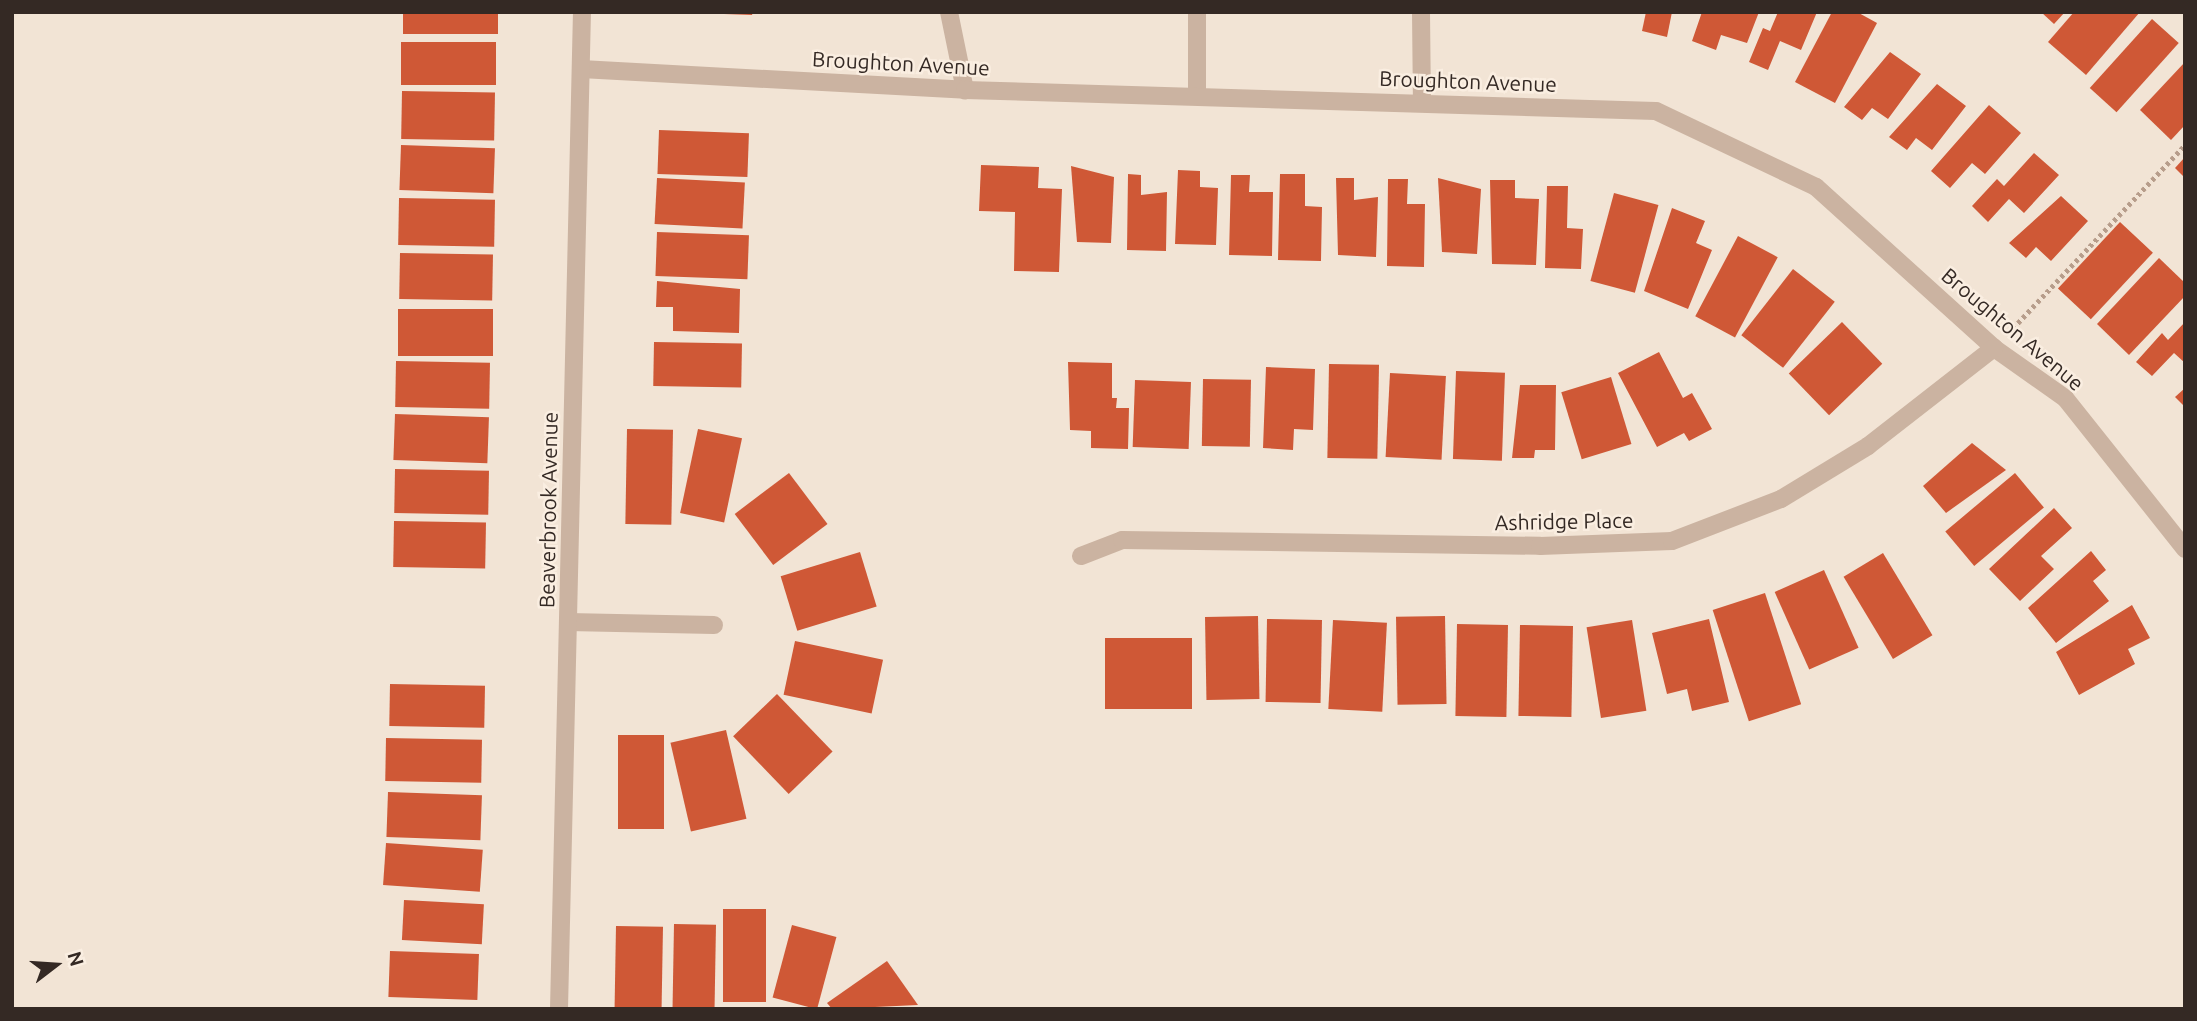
<!DOCTYPE html>
<html>
<head>
<meta charset="utf-8">
<style>
  body { margin:0 }
  #map { position:relative; width:2197px; height:1021px; overflow:hidden; background:#f2e4d5; font-family:Ubuntu,sans-serif }
  div>[style] { position:absolute }
  [style*='--x'] { left:calc(var(--x)*1px); top:calc(var(--y)*1px); width:calc(var(--w)*1px); rotate:calc(var(--a)*1deg) }
  .building>* { inset:0; background:#cf5836; transform-origin:0 0 }
  .path>* { height:4.5px; margin-top:-2.25px; transform-origin:0; background:repeating-linear-gradient(90deg,#b79d8b 0 3.5px,transparent 0 7px) }
  .service>* { height:18px; margin:-9px; padding:0 9px; transform-origin:9px; border-radius:9px; background:#cbb3a1 }
  .minor>* { height:18px; margin:-9px; padding:0 9px; transform-origin:9px; border-radius:9px; background:#cbb3a1 }
  span { translate:-50% -50%; white-space:nowrap; text-align:center; line-height:1.15; -webkit-text-stroke:5px #faeee1; paint-order:stroke }
  .street-label { font-size:21px; color:#342924 }
  .frame { position:absolute; inset:0; border:14px solid #342924; pointer-events:none }
  .north { position:absolute; left:21px; top:930px; width:70px; height:70px; -webkit-text-stroke:5px #faeee1; paint-order:stroke; rotate:73deg; font-size:19px; font-weight:700; line-height:28px; text-align:center; color:#342924 }
  .north::after { content:''; display:block; margin:auto; width:24px; height:32px; background:#342924; clip-path:polygon(50% 0,100% 100%,50% 72%,0 100%) }
</style>
</head>
<body>
<div id="map">
  <div class="building">
    <i style="left:403px;top:12px;width:95px;height:22px"></i>
    <i style="clip-path:polygon(724px 12px,753px 12px,752px 15px,724px 14px)"></i>
    <i style="clip-path:polygon(1646px 12px,1672px 12px,1667px 37px,1642px 31px)"></i>
    <i style="clip-path:polygon(1702px 12px,1759px 12px,1747px 43px,1721px 35px,1716px 50px,1692px 41px)"></i>
    <i style="clip-path:polygon(1778px 12px,1817px 12px,1801px 50px,1780px 41px,1768px 70px,1749px 62px,1763px 28px,1770px 31px)"></i>
    <i style="clip-path:polygon(1832px 12px,1857px 12px,1877px 23px,1835px 103px,1795px 82px)"></i>
    <i style="clip-path:polygon(2041px 12px,2065px 12px,2054px 24px)"></i>
    <i style="clip-path:polygon(2074px 12px,2140px 12px,2086px 75px,2048px 42px)"></i>
    <i style="left:2152px;top:19px;width:36px;height:93px;rotate:42deg"></i>
    <i style="left:401px;top:42px;width:95px;height:43px"></i>
    <i style="clip-path:polygon(1890px 52px,1921px 74px,1888px 119px,1872px 108px,1862px 120px,1844px 107px)"></i>
    <i style="clip-path:polygon(2185px 62px,2185px 125px,2171px 140px,2140px 110px)"></i>
    <i style="clip-path:polygon(1937px 84px,1966px 106px,1932px 150px,1916px 138px,1907px 150px,1889px 137px)"></i>
    <i style="left:402px;top:91px;width:93px;height:48px;rotate:1deg"></i>
    <i style="clip-path:polygon(1989px 105px,2021px 133px,1985px 174px,1972px 163px,1950px 188px,1931px 171px)"></i>
    <i style="left:659px;top:130px;width:90px;height:44px;rotate:2deg"></i>
    <i style="left:401px;top:145px;width:94px;height:45px;rotate:2deg"></i>
    <i style="clip-path:polygon(2034px 153px,2059px 175px,2024px 213px,2009px 199px,1988px 222px,1972px 206px,1997px 179px,2004px 186px)"></i>
    <i style="clip-path:polygon(2185px 157px,2185px 178px,2175px 168px)"></i>
    <i style="clip-path:polygon(981px 165px,1039px 167px,1038px 188px,1062px 189px,1059px 272px,1014px 271px,1015px 212px,979px 211px)"></i>
    <i style="clip-path:polygon(1071px 166px,1114px 177px,1111px 243px,1077px 242px)"></i>
    <i style="clip-path:polygon(1178px 170px,1200px 171px,1200px 187px,1218px 188px,1216px 245px,1175px 244px)"></i>
    <i style="clip-path:polygon(1128px 174px,1141px 175px,1141px 195px,1167px 192px,1166px 251px,1127px 250px)"></i>
    <i style="clip-path:polygon(1280px 174px,1305px 174px,1305px 206px,1322px 207px,1321px 261px,1278px 260px)"></i>
    <i style="clip-path:polygon(1231px 175px,1250px 175px,1249px 192px,1273px 192px,1272px 256px,1229px 255px)"></i>
    <i style="left:657px;top:178px;width:88px;height:46px;rotate:3deg"></i>
    <i style="clip-path:polygon(1336px 178px,1354px 178px,1354px 200px,1378px 197px,1376px 257px,1338px 255px)"></i>
    <i style="clip-path:polygon(1438px 178px,1481px 189px,1477px 254px,1442px 252px)"></i>
    <i style="clip-path:polygon(1388px 179px,1408px 179px,1407px 204px,1425px 204px,1424px 267px,1387px 266px)"></i>
    <i style="clip-path:polygon(1490px 180px,1515px 180px,1515px 198px,1539px 199px,1536px 265px,1492px 264px)"></i>
    <i style="clip-path:polygon(1547px 186px,1568px 186px,1567px 228px,1583px 229px,1581px 269px,1545px 268px)"></i>
    <i style="left:1614px;top:193px;width:46px;height:91px;rotate:15deg"></i>
    <i style="clip-path:polygon(2061px 196px,2088px 221px,2051px 261px,2036px 247px,2026px 258px,2009px 243px)"></i>
    <i style="left:399px;top:198px;width:96px;height:47px;rotate:1deg"></i>
    <i style="clip-path:polygon(1672px 208px,1705px 221px,1696px 243px,1712px 250px,1688px 309px,1644px 291px)"></i>
    <i style="left:2120px;top:222px;width:45px;height:91px;rotate:43deg"></i>
    <i style="left:657px;top:232px;width:92px;height:44px;rotate:2deg"></i>
    <i style="left:1738px;top:236px;width:45px;height:91px;rotate:28deg"></i>
    <i style="left:400px;top:253px;width:93px;height:46px;rotate:1deg"></i>
    <i style="clip-path:polygon(2159px 258px,2185px 283px,2185px 296px,2129px 355px,2097px 324px)"></i>
    <i style="left:1793px;top:269px;width:53px;height:84px;rotate:38deg"></i>
    <i style="clip-path:polygon(657px 281px,740px 289px,739px 333px,673px 331px,673px 307px,656px 307px)"></i>
    <i style="left:398px;top:309px;width:95px;height:47px"></i>
    <i style="left:1842px;top:322px;width:58px;height:74px;rotate:46deg"></i>
    <i style="clip-path:polygon(2185px 322px,2185px 363px,2174px 353px,2152px 376px,2136px 362px,2162px 333px,2168px 340px)"></i>
    <i style="left:654px;top:342px;width:88px;height:44px;rotate:1deg"></i>
    <i style="clip-path:polygon(1659px 352px,1683px 398px,1692px 393px,1712px 429px,1689px 441px,1684px 433px,1657px 447px,1618px 373px)"></i>
    <i style="left:396px;top:361px;width:94px;height:46px;rotate:1deg"></i>
    <i style="clip-path:polygon(1068px 362px,1112px 363px,1112px 398px,1117px 398px,1116px 408px,1129px 408px,1128px 449px,1091px 448px,1091px 431px,1070px 430px)"></i>
    <i style="left:1329px;top:364px;width:50px;height:94px;rotate:1deg"></i>
    <i style="clip-path:polygon(1266px 367px,1315px 369px,1313px 430px,1294px 429px,1293px 450px,1263px 448px)"></i>
    <i style="left:1456px;top:371px;width:49px;height:88px;rotate:2deg"></i>
    <i style="left:1390px;top:373px;width:56px;height:84px;rotate:3deg"></i>
    <i style="left:1611px;top:377px;width:70px;height:52px;rotate:73deg"></i>
    <i style="left:1203px;top:379px;width:48px;height:67px;rotate:1deg"></i>
    <i style="left:1135px;top:380px;width:56px;height:67px;rotate:2deg"></i>
    <i style="clip-path:polygon(1520px 385px,1556px 385px,1555px 450px,1535px 450px,1534px 458px,1512px 458px)"></i>
    <i style="clip-path:polygon(2185px 388px,2185px 407px,2175px 397px)"></i>
    <i style="left:395px;top:414px;width:94px;height:46px;rotate:2deg"></i>
    <i style="left:627px;top:429px;width:46px;height:95px;rotate:1deg"></i>
    <i style="left:698px;top:429px;width:45px;height:86px;rotate:12deg"></i>
    <i style="clip-path:polygon(1972px 443px,2006px 470px,1946px 513px,1923px 486px)"></i>
    <i style="left:395px;top:469px;width:94px;height:44px;rotate:1deg"></i>
    <i style="left:789px;top:473px;width:64px;height:68px;rotate:53deg"></i>
    <i style="left:2015px;top:473px;width:45px;height:91px;rotate:50deg"></i>
    <i style="clip-path:polygon(2054px 508px,2072px 528px,2041px 556px,2054px 569px,2020px 601px,1989px 569px)"></i>
    <i style="left:394px;top:521px;width:92px;height:46px;rotate:1deg"></i>
    <i style="clip-path:polygon(2091px 551px,2106px 570px,2093px 581px,2109px 601px,2056px 643px,2028px 608px)"></i>
    <i style="left:860px;top:552px;width:57px;height:83px;rotate:73deg"></i>
    <i style="left:1883px;top:553px;width:96px;height:46px;rotate:59deg"></i>
    <i style="left:1824px;top:570px;width:85px;height:54px;rotate:66deg"></i>
    <i style="left:1765px;top:593px;width:117px;height:55px;rotate:72deg"></i>
    <i style="clip-path:polygon(2132px 605px,2150px 638px,2128px 649px,2135px 664px,2079px 695px,2056px 652px)"></i>
    <i style="left:1258px;top:616px;width:83px;height:53px;rotate:89deg"></i>
    <i style="left:1445px;top:616px;width:88px;height:49px;rotate:89deg"></i>
    <i style="left:1267px;top:619px;width:55px;height:83px;rotate:1deg"></i>
    <i style="clip-path:polygon(1709px 619px,1729px 702px,1692px 711px,1687px 689px,1667px 694px,1652px 633px)"></i>
    <i style="left:1333px;top:620px;width:54px;height:89px;rotate:3deg"></i>
    <i style="left:1632px;top:620px;width:92px;height:46px;rotate:81deg"></i>
    <i style="left:1457px;top:624px;width:51px;height:92px;rotate:1deg"></i>
    <i style="left:1520px;top:625px;width:53px;height:91px;rotate:1deg"></i>
    <i style="left:1105px;top:638px;width:87px;height:71px"></i>
    <i style="left:795px;top:641px;width:90px;height:55px;rotate:12deg"></i>
    <i style="left:390px;top:684px;width:95px;height:42px;rotate:1deg"></i>
    <i style="left:777px;top:694px;width:80px;height:61px;rotate:46deg"></i>
    <i style="left:726px;top:730px;width:91px;height:57px;rotate:77deg"></i>
    <i style="left:618px;top:735px;width:46px;height:94px"></i>
    <i style="left:386px;top:738px;width:96px;height:43px;rotate:1deg"></i>
    <i style="left:388px;top:792px;width:94px;height:45px;rotate:2deg"></i>
    <i style="left:386px;top:843px;width:97px;height:42px;rotate:4deg"></i>
    <i style="left:404px;top:900px;width:80px;height:40px;rotate:3deg"></i>
    <i style="left:723px;top:909px;width:43px;height:93px"></i>
    <i style="left:674px;top:924px;width:42px;height:85px;rotate:1deg"></i>
    <i style="left:792px;top:925px;width:46px;height:75px;rotate:15deg"></i>
    <i style="left:616px;top:926px;width:47px;height:83px;rotate:1deg"></i>
    <i style="left:390px;top:951px;width:89px;height:46px;rotate:2deg"></i>
    <i style="clip-path:polygon(887px 961px,918px 1005px,832px 1009px,827px 1003px)"></i>
  </div>
  <div class="path">
    <i style="--x:2013;--y:328;--w:251;--a:-46.8"></i>
  </div>
  <div class="service">
    <i style="--x:949;--y:12;--w:80;--a:78.4"></i>
    <i style="--x:1197;--y:93;--w:81;--a:-90"></i>
  </div>
  <div class="minor">
    <i style="--x:1421;--y:12;--w:90;--a:89.4"></i>
    <i style="--x:581;--y:69;--w:385;--a:3.1"></i>
    <i style="--x:965;--y:90;--w:691;--a:1.74"></i>
    <i style="--x:1656;--y:111;--w:177;--a:25.4"></i>
    <i style="--x:1816;--y:187;--w:240;--a:42.1"></i>
    <i style="--x:1994;--y:348;--w:87;--a:35.2"></i>
    <i style="--x:2065;--y:398;--w:193;--a:51.5"></i>
    <i style="--x:1081;--y:556;--w:44;--a:-21.3"></i>
    <i style="--x:1122;--y:540;--w:418;--a:0.8"></i>
    <i style="--x:1540;--y:546;--w:132;--a:-2.2"></i>
    <i style="--x:1672;--y:541;--w:117;--a:-21.1"></i>
    <i style="--x:1781;--y:499;--w:102;--a:-31.3"></i>
    <i style="--x:1868;--y:446;--w:160;--a:-37.9"></i>
    <i style="--x:568;--y:622;--w:146;--a:1.2"></i>
    <i style="--x:559;--y:1009;--w:997;--a:-88.68"></i>
  </div>
  <div class="street-label">
    <span style="left:901px;top:63px;rotate:3deg">Broughton Avenue</span>
    <span style="left:1468px;top:81px;rotate:2deg">Broughton Avenue</span>
    <span style="left:2013px;top:329px;rotate:40deg">Broughton Avenue</span>
    <span style="left:548px;top:510px;rotate:-89deg">Beaverbrook Avenue</span>
    <span style="left:1564px;top:521px;rotate:-1deg">Ashridge Place</span>
  </div>
  <div class="frame"></div>
  <div class="north">N</div>
</div>
</body>
</html>
